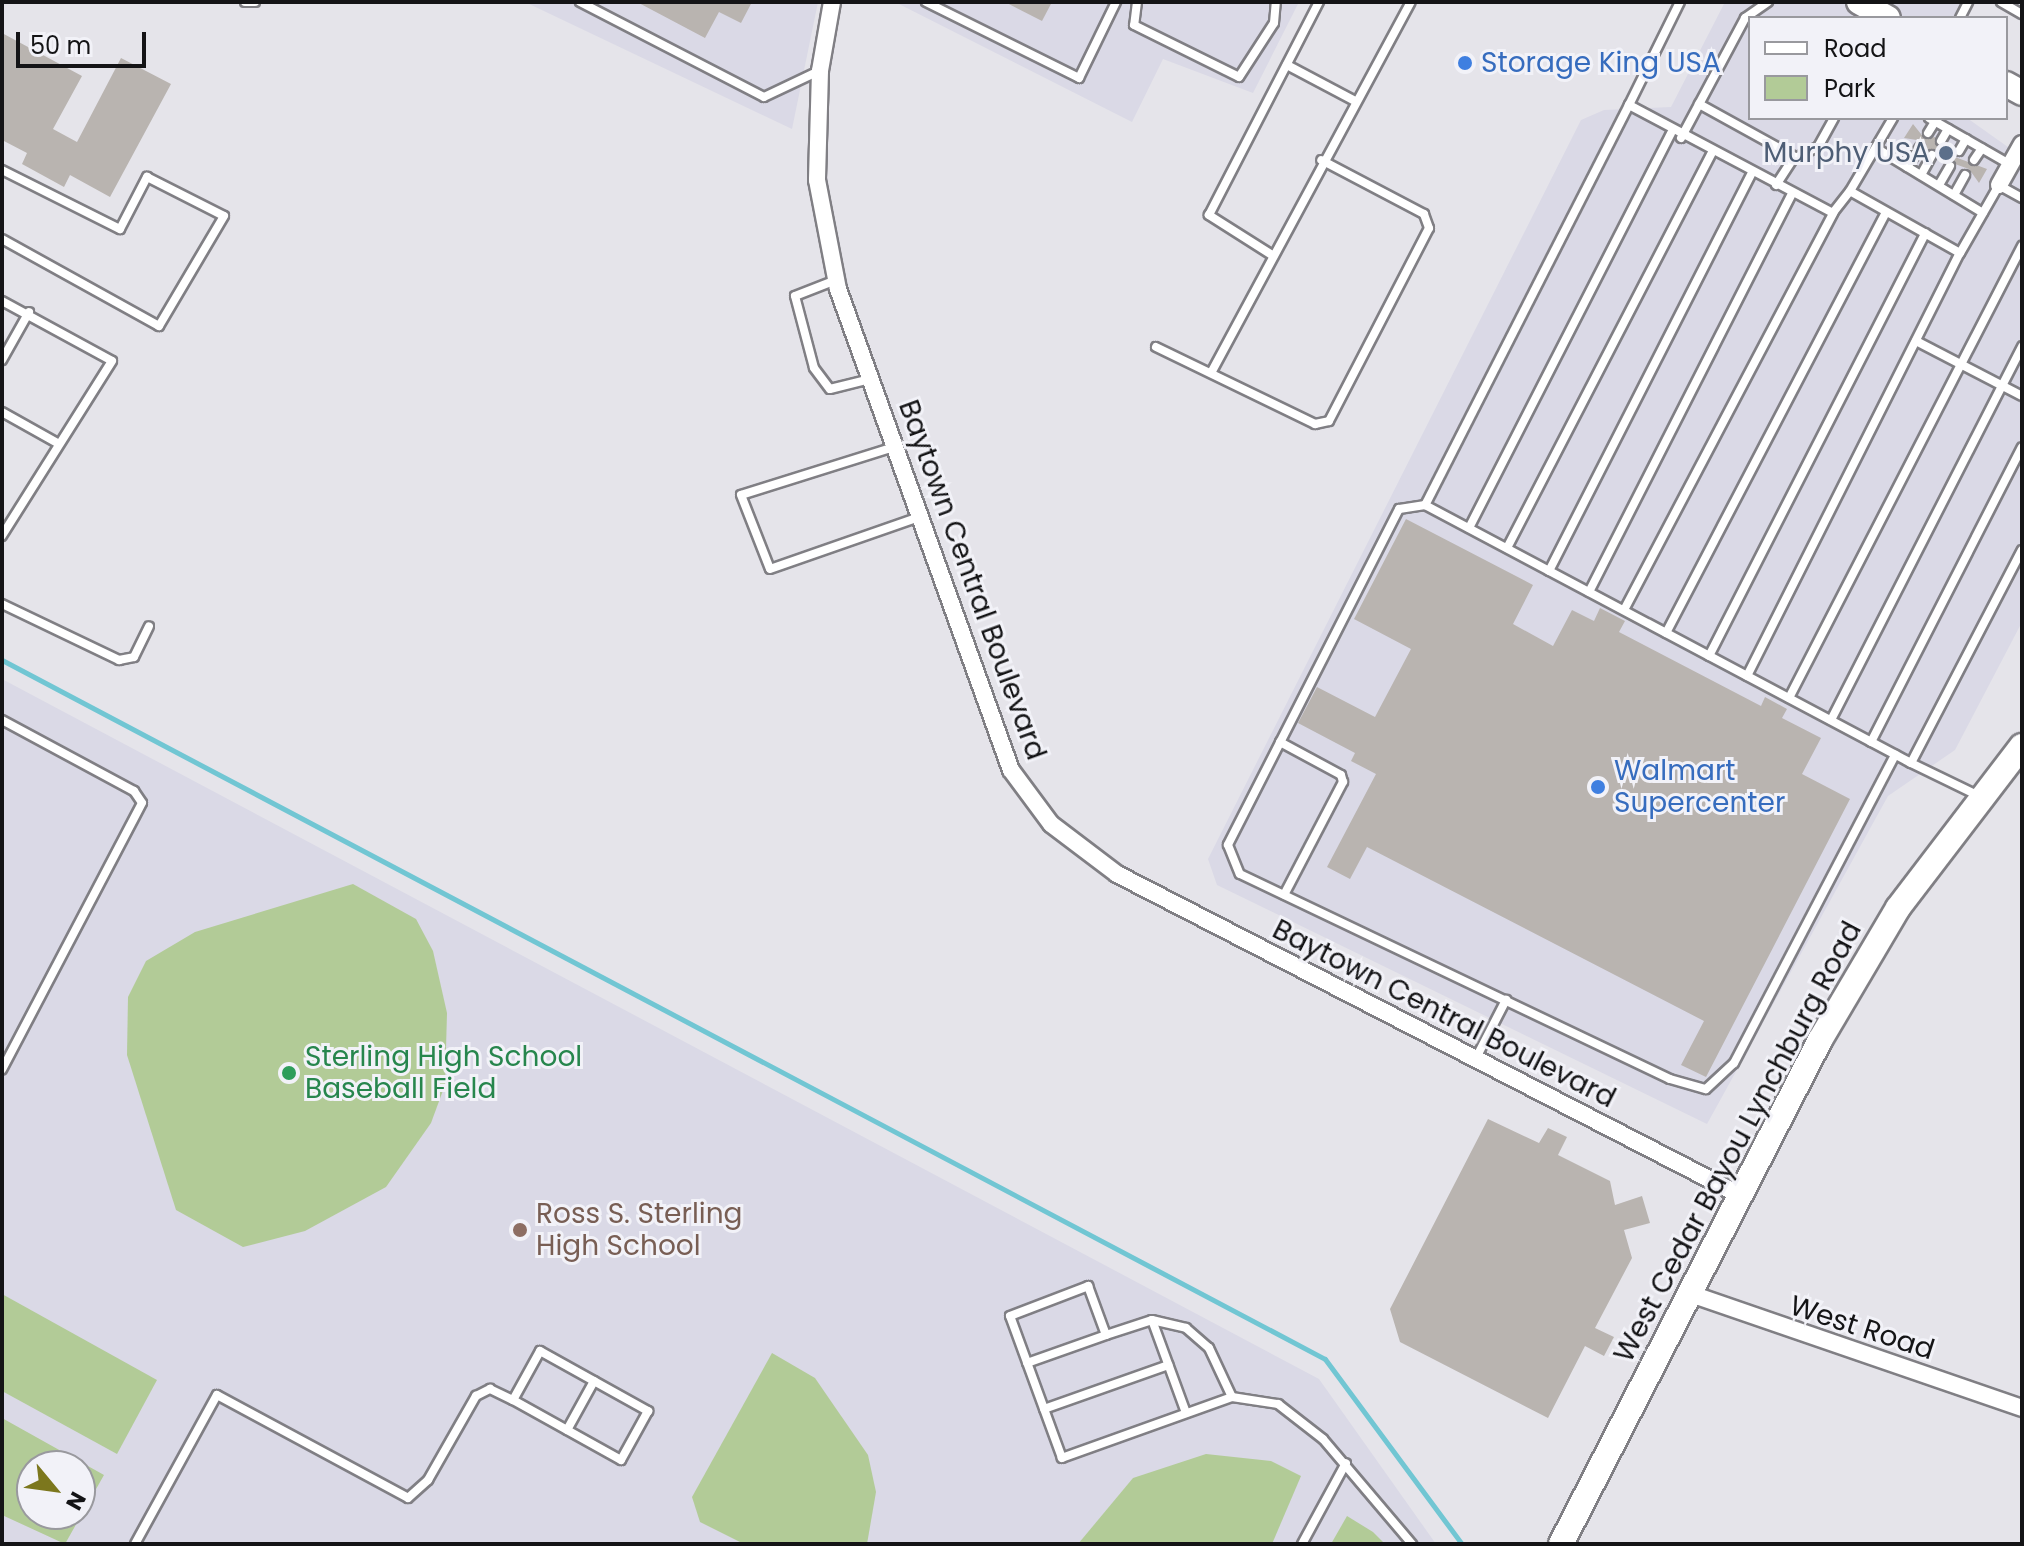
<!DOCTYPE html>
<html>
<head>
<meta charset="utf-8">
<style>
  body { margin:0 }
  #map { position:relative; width:2024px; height:1546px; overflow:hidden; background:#e5e4ea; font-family:Poppins,sans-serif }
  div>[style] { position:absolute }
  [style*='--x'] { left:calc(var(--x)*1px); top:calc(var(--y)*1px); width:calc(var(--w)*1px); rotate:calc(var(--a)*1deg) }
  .built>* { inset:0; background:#dad9e6 }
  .green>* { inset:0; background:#b2cb97 }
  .stream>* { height:5px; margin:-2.5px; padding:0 2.5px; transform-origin:2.5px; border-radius:2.5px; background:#71c6d3 }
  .building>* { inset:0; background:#b9b4b0 }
  .roads { filter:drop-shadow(2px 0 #807f84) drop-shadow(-2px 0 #807f84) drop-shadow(0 2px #807f84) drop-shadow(0 -2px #807f84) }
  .lane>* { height:8px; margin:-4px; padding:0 4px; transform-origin:4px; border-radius:4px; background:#fff }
  .street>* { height:16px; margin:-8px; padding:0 8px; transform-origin:8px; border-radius:8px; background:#fff }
  .secondary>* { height:24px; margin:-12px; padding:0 12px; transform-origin:12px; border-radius:12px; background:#fff }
  .dots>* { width:22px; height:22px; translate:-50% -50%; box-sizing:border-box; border:4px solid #f2f2f8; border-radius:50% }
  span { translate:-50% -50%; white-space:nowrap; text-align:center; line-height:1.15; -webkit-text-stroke:6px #f2f2f8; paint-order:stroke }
  .shop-label { font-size:28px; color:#366cbe }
  .left { translate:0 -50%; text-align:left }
  .service-label { font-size:28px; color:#4e5e75 }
  .right { translate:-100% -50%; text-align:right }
  .street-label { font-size:28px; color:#141416 }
  .leisure-label { font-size:28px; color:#27864d }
  .education-label { font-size:28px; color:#785e54 }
  .frame { position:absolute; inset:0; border:4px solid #141416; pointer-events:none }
  .legend { position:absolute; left:1748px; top:16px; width:260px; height:104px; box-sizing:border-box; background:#f2f2f8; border:2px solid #99999e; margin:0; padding:10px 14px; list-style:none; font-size:24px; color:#141416 }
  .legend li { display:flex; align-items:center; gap:16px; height:40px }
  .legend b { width:40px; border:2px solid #99999e }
  .north { position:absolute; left:16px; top:1450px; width:80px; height:80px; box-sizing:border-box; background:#f2f2f8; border:2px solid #99999e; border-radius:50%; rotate:119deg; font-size:22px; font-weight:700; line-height:32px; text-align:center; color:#141416 }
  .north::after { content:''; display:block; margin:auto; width:28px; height:36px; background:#7c771d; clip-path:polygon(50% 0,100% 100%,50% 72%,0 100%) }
  .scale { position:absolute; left:16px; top:32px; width:130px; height:36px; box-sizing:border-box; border:4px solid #141416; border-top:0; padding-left:10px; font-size:24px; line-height:28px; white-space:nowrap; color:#141416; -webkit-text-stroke:6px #f2f2f8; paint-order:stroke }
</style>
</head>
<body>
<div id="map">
  <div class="built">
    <i style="clip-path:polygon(525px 2px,818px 2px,792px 129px)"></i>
    <i style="clip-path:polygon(895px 2px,1299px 2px,1253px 93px,1163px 59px,1132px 122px)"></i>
    <i style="clip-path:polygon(1725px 2px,1974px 2px,1964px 18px,1750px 18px,1750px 118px,1967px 118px,2022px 157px,2022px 622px,1955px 750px,1888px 796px,1707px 1124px,1217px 885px,1208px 859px,1581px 120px,1604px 110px,1671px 107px)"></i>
    <i style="clip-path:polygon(evenodd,2px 679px,1319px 1379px,1436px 1544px,2px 1544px,2px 679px,32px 1466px,80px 1466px,80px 1514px,32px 1514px,32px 1466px)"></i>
  </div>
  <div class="green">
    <i style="clip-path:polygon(353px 884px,416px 919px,433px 951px,447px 1013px,445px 1085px,431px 1123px,386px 1187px,305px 1231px,243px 1247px,176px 1210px,127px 1055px,128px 997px,146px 961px,195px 932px)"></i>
    <i style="clip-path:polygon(2px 1294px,157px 1380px,117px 1454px,2px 1391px)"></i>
    <i style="clip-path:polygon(772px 1353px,815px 1378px,868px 1455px,876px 1492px,867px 1544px,744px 1544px,700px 1522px,692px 1497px)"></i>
    <i style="clip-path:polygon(evenodd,2px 1418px,104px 1475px,65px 1544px,2px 1515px,2px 1418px,32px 1466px,80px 1466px,80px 1514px,32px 1514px,32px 1466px)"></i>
    <i style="clip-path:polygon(1206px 1454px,1271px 1461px,1301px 1476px,1272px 1544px,1078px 1544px,1133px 1478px)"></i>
    <i style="clip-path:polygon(1347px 1516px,1373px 1532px,1385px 1544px,1331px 1544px)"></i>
  </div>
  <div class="stream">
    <i style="--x:2;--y:660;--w:1496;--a:27.85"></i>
    <i style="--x:1325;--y:1359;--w:230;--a:53.5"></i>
  </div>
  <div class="building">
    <i style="clip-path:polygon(637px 2px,752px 2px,741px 23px,719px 12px,705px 38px)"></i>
    <i style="clip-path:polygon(1005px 2px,1052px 2px,1042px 21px)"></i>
    <i style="clip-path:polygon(2px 33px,82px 76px,53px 129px,77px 142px,121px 58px,171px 84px,110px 197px,70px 175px,64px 187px,22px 164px,27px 153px,2px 140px)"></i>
    <i style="clip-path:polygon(1913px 124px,1925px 139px,1935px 137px,1937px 147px,1947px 144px,1955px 157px,1987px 169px,1979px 183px,1969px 169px,1938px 158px,1936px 149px,1926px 151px,1923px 141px,1904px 138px)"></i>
    <i style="clip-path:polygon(1406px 519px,1533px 585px,1513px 624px,1553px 646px,1572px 610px,1594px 621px,1600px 608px,1625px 621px,1619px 632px,1761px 706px,1765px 697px,1787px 709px,1782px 718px,1821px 738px,1802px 774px,1850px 799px,1706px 1077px,1681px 1065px,1704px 1021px,1367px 847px,1350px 879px,1327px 867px,1376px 774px,1351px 761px,1355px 753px,1298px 723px,1317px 687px,1375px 717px,1411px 649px,1354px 619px)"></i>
    <i style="clip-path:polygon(1488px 1119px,1539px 1143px,1548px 1128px,1567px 1137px,1558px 1155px,1610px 1181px,1615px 1205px,1642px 1196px,1650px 1223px,1624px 1230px,1632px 1258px,1595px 1328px,1614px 1337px,1604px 1356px,1585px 1346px,1548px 1418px,1400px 1342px,1390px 1309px)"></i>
  </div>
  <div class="roads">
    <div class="lane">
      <i style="--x:245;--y:2;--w:10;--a:0"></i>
      <i style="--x:580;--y:2;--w:207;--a:27.3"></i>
      <i style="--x:764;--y:97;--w:61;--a:-25.3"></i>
      <i style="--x:926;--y:2;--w:171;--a:26.4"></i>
      <i style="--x:1079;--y:78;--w:85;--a:-64"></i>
      <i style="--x:1137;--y:2;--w:23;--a:97"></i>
      <i style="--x:1134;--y:25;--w:117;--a:26.3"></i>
      <i style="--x:1239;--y:77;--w:64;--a:-57.1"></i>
      <i style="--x:1274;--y:23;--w:21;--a:-85"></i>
      <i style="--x:2001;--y:2;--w:24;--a:30"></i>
      <i style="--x:1960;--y:18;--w:18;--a:-63"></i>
      <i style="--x:1287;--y:65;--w:77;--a:27.9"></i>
      <i style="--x:1699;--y:104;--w:110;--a:28.9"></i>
      <i style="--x:1629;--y:105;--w:115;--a:-63.7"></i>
      <i style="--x:1929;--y:118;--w:95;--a:29.8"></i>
      <i style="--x:1928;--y:133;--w:13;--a:-58"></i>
      <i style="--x:1681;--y:138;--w:136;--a:-61.9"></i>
      <i style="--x:1745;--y:18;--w:28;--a:-35"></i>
      <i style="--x:1941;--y:141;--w:14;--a:-60"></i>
      <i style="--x:1876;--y:148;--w:125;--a:31.3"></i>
      <i style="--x:1959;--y:151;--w:14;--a:-60"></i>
      <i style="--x:1974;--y:160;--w:14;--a:-56"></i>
      <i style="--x:1907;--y:167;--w:24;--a:-57"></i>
      <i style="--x:2;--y:170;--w:132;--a:26.6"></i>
      <i style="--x:120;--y:229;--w:59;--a:-62.6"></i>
      <i style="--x:147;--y:177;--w:86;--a:26.9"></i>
      <i style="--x:224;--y:216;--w:128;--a:120.6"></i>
      <i style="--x:159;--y:326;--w:179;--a:-151"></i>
      <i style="--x:1921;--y:175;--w:23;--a:-61"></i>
      <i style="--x:1776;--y:185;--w:31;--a:-57"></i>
      <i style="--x:1793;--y:159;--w:28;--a:-26"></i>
      <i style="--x:1818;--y:147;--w:33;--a:-61"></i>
      <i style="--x:1939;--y:185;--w:22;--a:-60"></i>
      <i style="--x:1850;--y:191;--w:85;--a:-59.5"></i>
      <i style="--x:1954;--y:195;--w:23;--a:-61"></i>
      <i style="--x:2022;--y:198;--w:26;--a:-151"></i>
      <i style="--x:1999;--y:185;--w:78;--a:119.8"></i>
      <i style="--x:1960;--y:253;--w:126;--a:-150.6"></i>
      <i style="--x:1850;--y:191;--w:28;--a:128"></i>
      <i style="--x:1833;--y:213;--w:231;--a:-152.1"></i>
      <i style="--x:1629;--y:105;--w:449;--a:117"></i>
      <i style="--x:1425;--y:505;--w:550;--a:27.96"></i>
      <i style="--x:1911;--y:763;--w:240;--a:-62.5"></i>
      <i style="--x:1272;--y:255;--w:75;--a:-147.6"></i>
      <i style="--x:1209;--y:215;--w:240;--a:-62.7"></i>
      <i style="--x:836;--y:280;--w:44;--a:158.7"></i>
      <i style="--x:795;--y:296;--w:74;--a:75.2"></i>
      <i style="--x:814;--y:368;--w:26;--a:53"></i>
      <i style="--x:830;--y:389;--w:41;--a:-14"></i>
      <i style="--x:2;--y:301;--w:125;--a:28.6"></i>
      <i style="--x:112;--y:361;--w:207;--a:122.2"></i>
      <i style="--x:1916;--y:341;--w:119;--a:27.4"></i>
      <i style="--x:1156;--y:347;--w:177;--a:25.8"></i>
      <i style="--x:1315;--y:424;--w:14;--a:-12"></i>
      <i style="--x:1329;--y:421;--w:217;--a:-62.6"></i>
      <i style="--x:1429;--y:228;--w:15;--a:-110"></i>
      <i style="--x:1424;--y:214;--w:116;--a:-152.3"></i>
      <i style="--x:2;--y:360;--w:55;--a:-60.6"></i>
      <i style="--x:1211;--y:373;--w:421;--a:-61.7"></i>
      <i style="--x:2;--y:412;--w:65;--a:29.3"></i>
      <i style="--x:894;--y:447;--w:160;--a:162.6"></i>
      <i style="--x:741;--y:495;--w:79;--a:68.6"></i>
      <i style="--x:770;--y:569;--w:158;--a:-19.2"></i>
      <i style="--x:1425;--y:505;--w:26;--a:171"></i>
      <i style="--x:1399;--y:509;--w:377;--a:117"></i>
      <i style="--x:1228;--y:845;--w:31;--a:68"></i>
      <i style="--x:1240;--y:874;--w:476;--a:25.5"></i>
      <i style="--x:1670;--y:1079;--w:37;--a:16"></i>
      <i style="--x:1706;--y:1089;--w:38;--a:-43"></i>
      <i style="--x:1734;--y:1063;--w:348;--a:-62.4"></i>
      <i style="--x:1469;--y:528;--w:444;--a:-62.9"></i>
      <i style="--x:1507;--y:548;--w:445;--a:-62.6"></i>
      <i style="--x:1549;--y:571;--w:447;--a:-63"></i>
      <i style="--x:1589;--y:592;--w:448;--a:-63"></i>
      <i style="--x:2;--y:604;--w:130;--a:25.6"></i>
      <i style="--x:119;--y:660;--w:15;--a:-11"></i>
      <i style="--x:134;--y:657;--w:34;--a:-64"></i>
      <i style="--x:1624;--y:610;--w:449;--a:-62.2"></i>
      <i style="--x:1666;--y:633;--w:475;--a:-62.4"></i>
      <i style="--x:1709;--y:656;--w:475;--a:-62.9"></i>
      <i style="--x:1747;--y:676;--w:474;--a:-63.3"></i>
      <i style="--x:1789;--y:698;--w:509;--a:-62.73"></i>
      <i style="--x:2;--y:720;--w:150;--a:28.3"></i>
      <i style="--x:134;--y:791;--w:14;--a:56"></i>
      <i style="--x:142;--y:803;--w:301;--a:117.7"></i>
      <i style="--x:1831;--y:720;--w:420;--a:-62.9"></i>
      <i style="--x:1280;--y:742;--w:69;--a:28.4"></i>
      <i style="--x:1341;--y:775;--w:7;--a:74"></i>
      <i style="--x:1343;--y:782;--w:127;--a:117.6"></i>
      <i style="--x:1871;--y:742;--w:331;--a:-62.9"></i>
      <i style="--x:1911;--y:763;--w:76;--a:25.9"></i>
      <i style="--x:1475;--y:1060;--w:68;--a:-62.7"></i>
      <i style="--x:1088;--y:1286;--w:52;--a:69.8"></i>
      <i style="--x:1106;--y:1335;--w:48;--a:-18.1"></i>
      <i style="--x:1152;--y:1320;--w:35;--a:13"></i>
      <i style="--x:1186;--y:1328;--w:30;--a:41"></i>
      <i style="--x:1209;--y:1348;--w:54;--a:64.9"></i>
      <i style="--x:1232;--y:1397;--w:181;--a:160.3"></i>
      <i style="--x:1062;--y:1458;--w:151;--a:-110.1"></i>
      <i style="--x:1010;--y:1316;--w:84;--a:-21"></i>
      <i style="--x:1152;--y:1320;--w:99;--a:69.9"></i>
      <i style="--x:540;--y:1351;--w:124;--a:29.1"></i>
      <i style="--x:648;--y:1411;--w:56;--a:118.9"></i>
      <i style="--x:621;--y:1460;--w:124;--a:-150.9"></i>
      <i style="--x:513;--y:1400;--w:56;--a:-61.1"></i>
      <i style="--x:1027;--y:1363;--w:84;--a:-19.5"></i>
      <i style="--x:1232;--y:1397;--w:47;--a:8.7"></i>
      <i style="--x:1278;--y:1404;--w:57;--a:37.9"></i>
      <i style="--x:1323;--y:1439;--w:138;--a:49.7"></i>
      <i style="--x:1044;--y:1409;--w:132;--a:-19.5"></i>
      <i style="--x:567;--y:1430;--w:56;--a:-61.1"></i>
      <i style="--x:135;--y:1544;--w:170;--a:-61.2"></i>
      <i style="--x:217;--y:1395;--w:217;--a:28.3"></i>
      <i style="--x:408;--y:1498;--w:27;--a:-42"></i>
      <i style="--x:428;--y:1480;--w:97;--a:-60.3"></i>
      <i style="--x:476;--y:1396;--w:16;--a:-27"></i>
      <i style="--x:490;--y:1389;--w:25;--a:26"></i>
      <i style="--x:1302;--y:1544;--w:92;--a:-61.5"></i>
    </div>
    <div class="street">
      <i style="--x:832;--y:2;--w:70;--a:99.9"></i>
      <i style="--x:820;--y:71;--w:109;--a:91.6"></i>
      <i style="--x:817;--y:180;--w:111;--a:79.1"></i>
      <i style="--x:838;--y:289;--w:511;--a:70.22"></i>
      <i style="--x:1011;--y:770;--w:67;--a:53.5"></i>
      <i style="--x:1051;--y:824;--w:83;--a:37.1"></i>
      <i style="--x:1117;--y:874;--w:701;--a:27.26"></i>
      <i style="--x:1999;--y:185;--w:47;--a:-60.7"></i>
      <i style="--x:1688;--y:1293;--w:353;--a:19"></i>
    </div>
    <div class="secondary">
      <i style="--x:1859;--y:2;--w:33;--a:29"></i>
      <i style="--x:2006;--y:84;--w:18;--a:29"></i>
      <i style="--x:1561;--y:1544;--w:567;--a:-62.8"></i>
      <i style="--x:1820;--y:1040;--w:153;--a:-59.4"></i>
      <i style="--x:1898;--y:908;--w:204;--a:-52.6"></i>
    </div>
  </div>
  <div class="dots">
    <i style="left:1465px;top:63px;background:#3f7fe0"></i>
    <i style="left:1946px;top:153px;background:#5c6f8a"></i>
    <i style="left:1598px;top:787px;background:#3f7fe0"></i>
    <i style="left:289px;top:1073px;background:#2e9e5b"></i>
    <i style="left:520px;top:1230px;background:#8d6e63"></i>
  </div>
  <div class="shop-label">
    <span class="left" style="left:1481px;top:63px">Storage King USA</span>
    <span class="left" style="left:1614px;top:787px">Walmart<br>Supercenter</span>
  </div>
  <div class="service-label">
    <span class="right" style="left:1930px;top:153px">Murphy USA</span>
  </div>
  <div class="street-label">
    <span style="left:972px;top:580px;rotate:70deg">Baytown Central Boulevard</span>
    <span style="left:1444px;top:1014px;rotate:27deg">Baytown Central Boulevard</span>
    <span style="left:1738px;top:1142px;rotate:-62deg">West Cedar Bayou Lynchburg Road</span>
    <span style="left:1862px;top:1328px;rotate:18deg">West Road</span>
  </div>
  <div class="leisure-label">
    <span class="left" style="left:305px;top:1073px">Sterling High School<br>Baseball Field</span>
  </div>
  <div class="education-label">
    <span class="left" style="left:536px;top:1230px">Ross S. Sterling<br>High School</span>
  </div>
  <div class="frame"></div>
  <ul class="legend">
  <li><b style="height:10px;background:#fff"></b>Road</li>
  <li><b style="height:22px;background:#b2cb97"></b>Park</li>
  </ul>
  <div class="north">N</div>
  <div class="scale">50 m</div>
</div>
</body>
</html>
